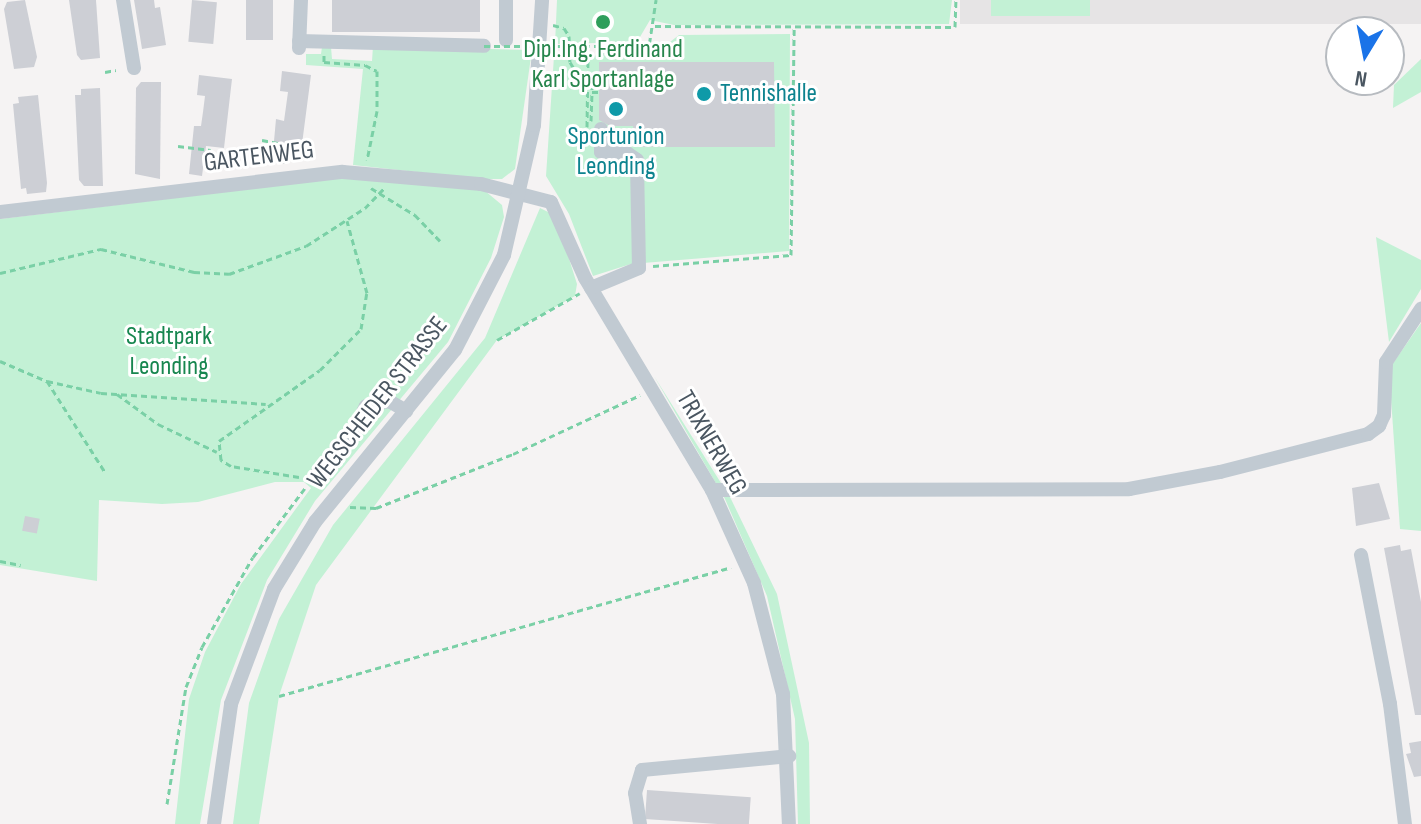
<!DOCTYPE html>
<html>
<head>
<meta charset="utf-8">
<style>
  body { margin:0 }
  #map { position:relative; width:1421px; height:824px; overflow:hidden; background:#f5f3f3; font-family:"Sofia Sans Condensed",sans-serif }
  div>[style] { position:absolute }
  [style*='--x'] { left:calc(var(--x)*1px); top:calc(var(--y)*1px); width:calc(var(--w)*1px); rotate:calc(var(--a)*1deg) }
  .education>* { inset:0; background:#e6e4e5; transform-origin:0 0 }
  .green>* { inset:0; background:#c3f1d5; transform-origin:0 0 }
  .building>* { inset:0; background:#cdcfd5; transform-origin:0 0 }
  .path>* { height:3px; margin-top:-1.5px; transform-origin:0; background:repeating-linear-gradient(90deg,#7ad0a6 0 6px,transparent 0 10px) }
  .minor>* { height:14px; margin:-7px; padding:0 7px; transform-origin:7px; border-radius:7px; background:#c1cad2 }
  .path-bridge>* { height:3px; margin-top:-1.5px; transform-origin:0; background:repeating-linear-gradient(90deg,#7ad0a6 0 6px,transparent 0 10px) }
  .dots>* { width:22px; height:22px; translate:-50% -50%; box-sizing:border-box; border:4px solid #fff; border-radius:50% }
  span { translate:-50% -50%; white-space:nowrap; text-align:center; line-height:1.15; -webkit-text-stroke:6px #fff; paint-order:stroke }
  .leisure-label { font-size:26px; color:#27864d }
  .culture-label { font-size:26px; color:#0d838f }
  .left { translate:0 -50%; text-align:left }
  .street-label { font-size:26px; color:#4a5661 }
  .park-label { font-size:26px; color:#17864f }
  .north { position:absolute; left:1325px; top:16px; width:80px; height:80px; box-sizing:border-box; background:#fff; border:2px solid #b7bbc0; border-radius:50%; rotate:190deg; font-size:22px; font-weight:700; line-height:32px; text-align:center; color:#4a5661 }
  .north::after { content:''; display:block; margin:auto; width:28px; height:36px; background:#1a73e8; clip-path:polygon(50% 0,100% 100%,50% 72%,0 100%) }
</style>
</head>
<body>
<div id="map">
  <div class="education">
    <i style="left:960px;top:0;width:461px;height:24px"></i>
  </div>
  <div class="green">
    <i style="clip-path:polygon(557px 0,952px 0,949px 24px,674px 25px,650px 20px,637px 42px,555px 44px)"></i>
    <i style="left:991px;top:0;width:99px;height:16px"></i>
    <i style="clip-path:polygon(790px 34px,789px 251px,631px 264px,593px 276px,569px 214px,546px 176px,554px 56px,653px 55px,679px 35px)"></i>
    <i style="clip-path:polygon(373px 46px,532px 50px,515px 169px,502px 179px,481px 179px,353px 165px,363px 69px,306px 65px,306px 54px,321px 54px,322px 47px,331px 47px,332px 59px,372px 61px)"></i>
    <i style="clip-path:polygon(1421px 59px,1421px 92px,1393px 108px,1394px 85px)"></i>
    <i style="clip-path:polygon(355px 176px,484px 190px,502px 205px,504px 217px,491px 258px,448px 342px,315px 501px,267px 580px,221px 700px,200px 824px,175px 824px,189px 699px,205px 652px,241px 584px,311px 488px,304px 482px,275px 482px,198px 502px,162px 504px,99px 500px,97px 581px,0 565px,0 219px)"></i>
    <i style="clip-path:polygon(540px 208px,552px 214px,559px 227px,577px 284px,575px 296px,497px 340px,316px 585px,279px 696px,259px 824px,233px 824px,249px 703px,279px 619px,333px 525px,485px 338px)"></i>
    <i style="clip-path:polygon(1376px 237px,1421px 260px,1421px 289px,1389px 342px)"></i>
    <i style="clip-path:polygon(1421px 323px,1421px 531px,1400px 529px,1389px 369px)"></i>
    <i style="clip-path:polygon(654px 376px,731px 499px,777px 594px,809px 743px,810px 824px,798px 824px,795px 719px,767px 596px,725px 499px)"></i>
  </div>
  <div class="building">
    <i style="clip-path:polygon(25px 0,37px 57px,34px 67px,14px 69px,4px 9px,7px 2px)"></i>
    <i style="clip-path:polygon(69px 0,96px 0,100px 58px,81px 60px,77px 55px)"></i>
    <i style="clip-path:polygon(134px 0,154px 0,155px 8px,160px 7px,166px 45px,142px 49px)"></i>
    <i style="left:192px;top:0;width:25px;height:42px;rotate:5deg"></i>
    <i style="left:246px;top:0;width:27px;height:40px"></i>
    <i style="left:332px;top:0;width:148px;height:32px"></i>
    <i style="clip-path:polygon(599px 62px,774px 62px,775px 147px,636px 147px,633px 126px,610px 126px,599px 120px)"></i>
    <i style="clip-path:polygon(282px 71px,311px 75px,302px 144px,288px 142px,285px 164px,272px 163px,276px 119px,284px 121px,288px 92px,280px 91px)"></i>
    <i style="clip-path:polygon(199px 75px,232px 79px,224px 148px,206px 146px,202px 176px,189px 174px,194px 126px,201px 126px,203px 112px,205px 96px,197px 95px)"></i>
    <i style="clip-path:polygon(141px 82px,161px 82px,160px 179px,135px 174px,136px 88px)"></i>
    <i style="clip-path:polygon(100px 88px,103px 186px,84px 186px,79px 180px,75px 95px,81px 95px,81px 89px)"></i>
    <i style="clip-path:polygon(38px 95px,47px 183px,46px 192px,27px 194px,26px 188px,21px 189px,13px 104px,19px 103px,18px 97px)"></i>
    <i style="clip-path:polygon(1379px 483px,1390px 519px,1356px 526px,1352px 488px)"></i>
    <i style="left:25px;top:516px;width:15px;height:15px;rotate:11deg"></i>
    <i style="clip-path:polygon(1400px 545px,1401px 551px,1411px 549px,1421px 602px,1421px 715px,1415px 715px,1384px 548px)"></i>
    <i style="clip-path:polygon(1421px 741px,1421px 776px,1414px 777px,1406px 754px,1411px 753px,1409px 743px)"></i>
    <i style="left:647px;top:790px;width:104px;height:29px;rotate:4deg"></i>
  </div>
  <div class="path">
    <i style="--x:553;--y:25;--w:11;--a:15"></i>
    <i style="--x:564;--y:28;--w:9;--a:58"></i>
    <i style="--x:569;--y:36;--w:26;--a:88"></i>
    <i style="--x:570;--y:62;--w:12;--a:59"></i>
    <i style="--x:576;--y:72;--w:12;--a:14"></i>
    <i style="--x:655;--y:26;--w:300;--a:0.2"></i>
    <i style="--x:955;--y:27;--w:27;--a:-88"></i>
    <i style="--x:324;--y:55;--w:7;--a:90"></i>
    <i style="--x:324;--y:62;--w:41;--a:4.2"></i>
    <i style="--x:365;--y:65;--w:13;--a:27"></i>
    <i style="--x:377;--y:71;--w:40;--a:90"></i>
    <i style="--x:377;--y:111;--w:50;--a:101.5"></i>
    <i style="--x:105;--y:72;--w:11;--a:-10"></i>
    <i style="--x:588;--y:83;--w:4;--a:0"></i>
    <i style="--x:592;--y:83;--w:9;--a:90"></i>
    <i style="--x:592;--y:92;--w:7;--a:0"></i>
    <i style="--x:591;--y:121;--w:29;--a:-88"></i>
    <i style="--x:587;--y:127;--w:73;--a:-89.2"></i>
    <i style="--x:588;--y:54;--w:60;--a:-1"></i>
    <i style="--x:648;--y:53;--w:54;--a:-81.4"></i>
    <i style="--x:262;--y:140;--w:33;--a:11"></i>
    <i style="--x:178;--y:146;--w:33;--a:7"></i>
    <i style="--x:371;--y:188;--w:52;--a:31.5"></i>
    <i style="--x:415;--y:215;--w:36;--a:46"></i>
    <i style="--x:653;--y:266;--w:138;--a:-4.6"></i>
    <i style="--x:791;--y:255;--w:229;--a:-89.2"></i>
    <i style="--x:0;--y:273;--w:104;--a:-13.4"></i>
    <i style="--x:101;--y:249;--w:96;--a:13.9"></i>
    <i style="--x:194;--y:272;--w:35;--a:3"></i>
    <i style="--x:229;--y:274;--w:82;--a:-20"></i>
    <i style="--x:306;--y:246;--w:70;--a:-32.8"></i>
    <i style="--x:365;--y:208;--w:28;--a:-46"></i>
    <i style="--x:497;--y:340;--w:95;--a:-29.5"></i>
    <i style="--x:0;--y:361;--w:51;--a:23.1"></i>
    <i style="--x:47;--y:381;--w:55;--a:12.5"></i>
    <i style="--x:101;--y:393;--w:165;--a:3.8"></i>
    <i style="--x:47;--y:381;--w:108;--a:57.5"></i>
    <i style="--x:117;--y:394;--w:51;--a:36.2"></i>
    <i style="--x:158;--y:424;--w:65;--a:25.4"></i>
    <i style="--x:299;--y:477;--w:69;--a:-170.8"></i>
    <i style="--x:231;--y:466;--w:12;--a:-149"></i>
    <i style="--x:221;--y:460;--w:19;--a:-96"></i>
    <i style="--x:219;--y:441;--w:123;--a:-35.1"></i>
    <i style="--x:320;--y:370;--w:58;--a:-45"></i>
    <i style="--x:361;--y:329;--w:36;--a:-81"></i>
    <i style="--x:367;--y:293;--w:75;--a:-105.5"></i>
    <i style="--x:350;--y:507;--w:26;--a:2"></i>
    <i style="--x:376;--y:508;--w:147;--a:-21.5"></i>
    <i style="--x:513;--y:454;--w:140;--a:-24.9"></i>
    <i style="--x:0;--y:561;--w:21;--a:11"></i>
    <i style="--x:279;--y:696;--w:470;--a:-15.9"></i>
    <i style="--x:167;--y:804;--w:119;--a:-80.8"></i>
    <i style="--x:186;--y:687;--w:43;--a:-68.2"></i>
    <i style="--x:202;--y:647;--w:103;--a:-60.5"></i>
    <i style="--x:253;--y:557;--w:86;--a:-53"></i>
  </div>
  <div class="minor">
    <i style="--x:123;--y:0;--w:69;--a:80.8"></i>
    <i style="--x:506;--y:0;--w:40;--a:90"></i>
    <i style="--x:299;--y:41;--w:185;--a:1.5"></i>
    <i style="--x:299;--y:48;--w:48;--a:-87.6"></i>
    <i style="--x:0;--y:212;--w:345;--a:-6.7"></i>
    <i style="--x:343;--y:172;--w:139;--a:5"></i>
    <i style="--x:481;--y:184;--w:72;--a:14.4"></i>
    <i style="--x:551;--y:202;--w:83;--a:65.9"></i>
    <i style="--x:585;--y:278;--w:247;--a:59.1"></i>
    <i style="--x:712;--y:490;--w:102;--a:65.7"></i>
    <i style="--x:754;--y:583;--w:115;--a:75.4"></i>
    <i style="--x:783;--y:694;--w:130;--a:87.4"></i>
    <i style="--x:591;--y:288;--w:52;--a:-22.6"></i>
    <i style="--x:639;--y:268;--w:108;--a:-91.1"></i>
    <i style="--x:637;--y:160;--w:12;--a:-145"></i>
    <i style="--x:627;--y:153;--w:26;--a:-178"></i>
    <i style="--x:601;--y:152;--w:23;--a:-90"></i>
    <i style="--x:313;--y:478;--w:55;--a:-46.5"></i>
    <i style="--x:351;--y:438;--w:35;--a:-65"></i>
    <i style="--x:366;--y:406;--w:24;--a:-12"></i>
    <i style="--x:389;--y:401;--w:20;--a:30"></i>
    <i style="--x:712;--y:490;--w:417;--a:-0.1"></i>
    <i style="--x:1129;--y:489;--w:93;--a:-10.6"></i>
    <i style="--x:1220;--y:472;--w:153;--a:-14.4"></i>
    <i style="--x:1368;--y:434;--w:14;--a:-36"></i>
    <i style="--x:1379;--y:426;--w:12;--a:-66"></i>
    <i style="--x:1384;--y:415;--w:53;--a:-87.8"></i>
    <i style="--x:1386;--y:362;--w:64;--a:-56.6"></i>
    <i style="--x:1361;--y:555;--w:152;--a:79"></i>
    <i style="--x:1390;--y:704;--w:121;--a:82.9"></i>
    <i style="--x:214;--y:824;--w:121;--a:-81.9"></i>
    <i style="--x:231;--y:704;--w:123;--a:-69.5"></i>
    <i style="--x:274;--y:589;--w:79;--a:-58.5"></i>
    <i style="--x:315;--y:522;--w:222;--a:-50.9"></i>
    <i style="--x:455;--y:350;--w:107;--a:-62.7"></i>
    <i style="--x:504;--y:255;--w:133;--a:-77"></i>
    <i style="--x:534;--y:125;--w:125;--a:-86.3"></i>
    <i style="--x:640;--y:824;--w:31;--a:-99"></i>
    <i style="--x:635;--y:793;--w:24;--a:-73"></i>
    <i style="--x:642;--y:770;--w:148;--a:-5.4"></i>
  </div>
  <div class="path-bridge">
    <i style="--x:484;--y:46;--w:165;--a:0"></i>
  </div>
  <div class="dots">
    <i style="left:603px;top:22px;background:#2e9e5b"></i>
    <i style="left:704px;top:94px;background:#0f9aa8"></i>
    <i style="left:616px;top:109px;background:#0f9aa8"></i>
  </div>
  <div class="leisure-label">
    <span style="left:603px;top:65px">Dipl.Ing. Ferdinand<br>Karl Sportanlage</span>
  </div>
  <div class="culture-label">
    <span class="left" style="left:720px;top:94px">Tennishalle</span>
    <span style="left:616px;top:152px">Sportunion<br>Leonding</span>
  </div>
  <div class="street-label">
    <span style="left:259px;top:157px;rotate:-7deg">GARTENWEG</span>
    <span style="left:378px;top:403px;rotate:-52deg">WEGSCHEIDER STRASSE</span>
    <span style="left:711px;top:443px;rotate:60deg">TRIXNERWEG</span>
  </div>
  <div class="park-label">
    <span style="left:169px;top:352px">Stadtpark<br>Leonding</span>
  </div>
  <div class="north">N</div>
</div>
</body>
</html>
